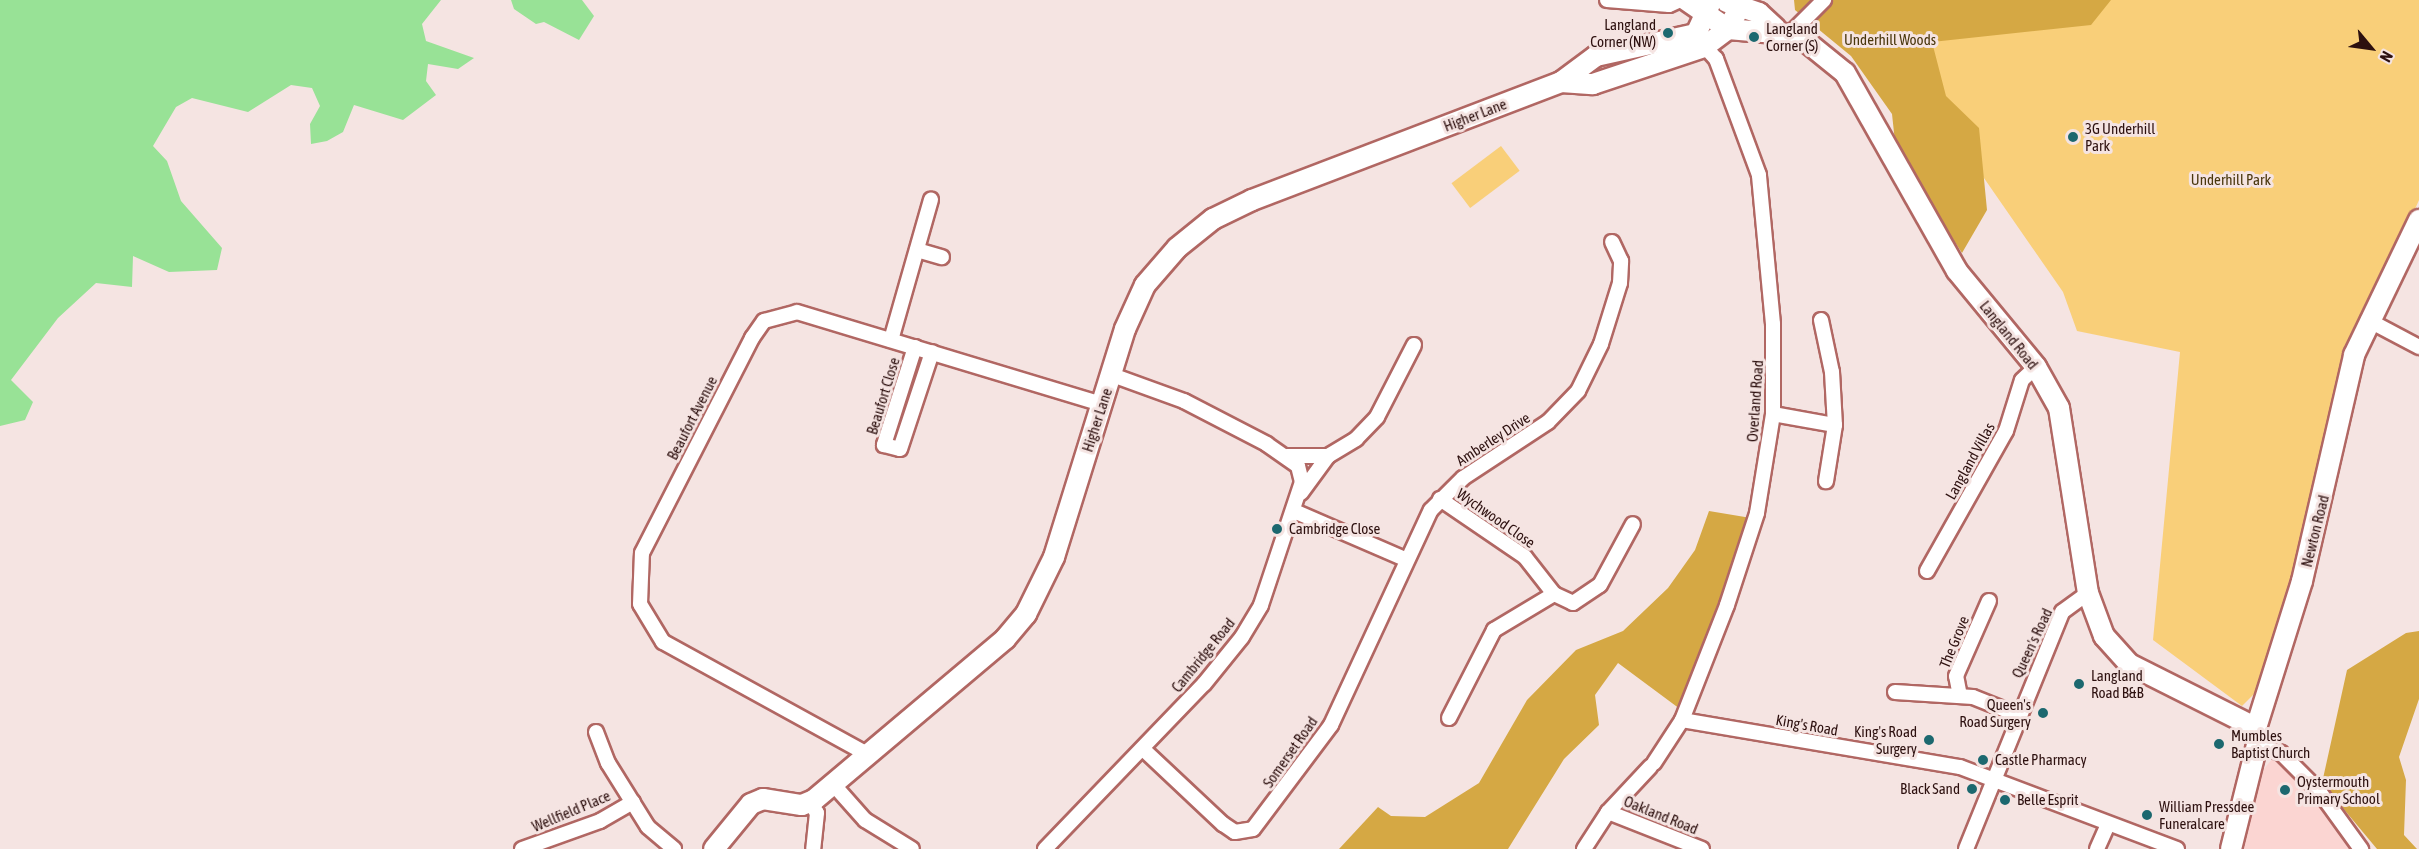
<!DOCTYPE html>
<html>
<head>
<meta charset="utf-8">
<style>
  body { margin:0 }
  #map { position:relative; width:2419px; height:849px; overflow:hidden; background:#f5e4e2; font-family:"Asap Condensed",sans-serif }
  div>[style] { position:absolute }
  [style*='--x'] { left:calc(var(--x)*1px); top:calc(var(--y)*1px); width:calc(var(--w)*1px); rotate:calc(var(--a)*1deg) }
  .built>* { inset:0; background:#fbd5d2 }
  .green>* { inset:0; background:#f9cf79; transform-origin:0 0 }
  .forest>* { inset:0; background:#d5a844 }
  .water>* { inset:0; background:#98e296 }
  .roads { filter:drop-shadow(2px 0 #b16763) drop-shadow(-2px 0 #b16763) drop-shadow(0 2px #b16763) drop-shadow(0 -2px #b16763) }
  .street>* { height:14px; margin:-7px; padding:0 7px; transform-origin:7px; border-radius:7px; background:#fff }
  .secondary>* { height:20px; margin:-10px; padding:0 10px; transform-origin:10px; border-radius:10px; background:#fff }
  .dots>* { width:16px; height:16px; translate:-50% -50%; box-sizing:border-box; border:3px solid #f5e4e2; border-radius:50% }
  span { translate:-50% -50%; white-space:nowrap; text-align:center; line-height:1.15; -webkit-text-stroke:6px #f5e4e2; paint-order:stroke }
  .poi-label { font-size:15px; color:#2d100f }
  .right { translate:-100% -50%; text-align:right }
  .left { translate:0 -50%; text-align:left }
  .park-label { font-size:15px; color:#4a370d }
  .street-label { font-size:15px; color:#2d100f }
  .north { position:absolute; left:2341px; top:18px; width:60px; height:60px; -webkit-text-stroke:4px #f5e4e2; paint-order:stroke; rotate:119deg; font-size:16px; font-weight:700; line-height:24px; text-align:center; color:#2d100f }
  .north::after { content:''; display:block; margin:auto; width:21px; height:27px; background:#2d100f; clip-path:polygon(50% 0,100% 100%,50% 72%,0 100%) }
</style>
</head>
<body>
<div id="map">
  <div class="built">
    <i style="clip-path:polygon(2273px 758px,2331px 810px,2358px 849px,2240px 849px,2263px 770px)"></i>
  </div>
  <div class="green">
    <i style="clip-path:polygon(1942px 0,2419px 0,2419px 200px,2390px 267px,2261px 687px,2242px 706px,2153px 640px,2180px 352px,2077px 331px,2063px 292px,1950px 129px,1915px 11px)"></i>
    <i style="left:1501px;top:146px;width:31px;height:62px;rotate:53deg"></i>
  </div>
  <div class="forest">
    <i style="clip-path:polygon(1794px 0,2111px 0,2091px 25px,1932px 42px,1946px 96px,1979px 128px,1987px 210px,1962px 253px,1896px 151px,1892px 114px,1851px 56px,1795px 10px)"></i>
    <i style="clip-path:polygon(1709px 511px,1751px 518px,1680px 709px,1618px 663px,1595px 695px,1599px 725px,1564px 759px,1508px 849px,1339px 849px,1378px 807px,1391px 816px,1425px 817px,1479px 783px,1527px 700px,1576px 650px,1623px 631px,1668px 588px,1695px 550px)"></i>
    <i style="clip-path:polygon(2419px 631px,2419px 699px,2399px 757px,2406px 780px,2404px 835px,2417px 849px,2377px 849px,2322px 783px,2347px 670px,2406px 633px)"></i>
  </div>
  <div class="water">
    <i style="clip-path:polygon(0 0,441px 0,422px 24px,426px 41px,474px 58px,458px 69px,428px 64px,426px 81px,436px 95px,403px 120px,354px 105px,343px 132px,327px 141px,311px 144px,310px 124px,320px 106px,312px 88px,291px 85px,248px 112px,192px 98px,176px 107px,153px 146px,167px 161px,181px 201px,222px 248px,217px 270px,169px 272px,133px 256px,132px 287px,96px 283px,58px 318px,11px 380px,33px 402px,25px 420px,0 426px)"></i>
    <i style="clip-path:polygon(511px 0,582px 0,594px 16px,579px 40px,544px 22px,536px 24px,514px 9px)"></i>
  </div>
  <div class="roads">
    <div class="street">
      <i style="--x:1607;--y:0;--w:62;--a:4.6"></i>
      <i style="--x:1669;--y:5;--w:12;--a:-24"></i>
      <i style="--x:1791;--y:33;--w:47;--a:-45"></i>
      <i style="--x:917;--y:250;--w:26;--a:16"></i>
      <i style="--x:1821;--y:320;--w:53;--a:78.1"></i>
      <i style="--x:1832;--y:372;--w:53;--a:86.8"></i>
      <i style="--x:1835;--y:425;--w:57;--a:99.1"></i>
      <i style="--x:2368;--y:320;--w:58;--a:27.9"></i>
      <i style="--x:891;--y:340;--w:146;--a:-74.1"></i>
      <i style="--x:915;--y:347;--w:103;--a:107.6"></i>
      <i style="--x:884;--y:445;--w:16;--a:14"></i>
      <i style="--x:900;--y:449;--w:102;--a:-71.7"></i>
      <i style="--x:1773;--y:414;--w:63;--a:10.1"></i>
      <i style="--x:1287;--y:456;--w:41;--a:0"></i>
      <i style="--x:1328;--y:456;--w:33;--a:-31"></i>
      <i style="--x:1356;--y:439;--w:30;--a:-46"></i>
      <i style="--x:1377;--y:417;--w:81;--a:-62.8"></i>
      <i style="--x:1301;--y:493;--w:46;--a:-53.9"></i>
      <i style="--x:1440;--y:499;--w:103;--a:34.3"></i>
      <i style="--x:1525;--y:557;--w:47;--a:51.9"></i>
      <i style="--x:1554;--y:594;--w:21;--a:25"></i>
      <i style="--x:1573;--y:603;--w:32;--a:-34"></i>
      <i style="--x:1600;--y:585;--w:69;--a:-61.6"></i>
      <i style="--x:1294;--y:511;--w:123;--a:23.4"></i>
      <i style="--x:1927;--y:571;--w:161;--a:-60.6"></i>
      <i style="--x:2006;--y:431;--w:53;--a:-72.6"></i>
      <i style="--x:2022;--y:380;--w:19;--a:-43"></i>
      <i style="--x:1895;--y:692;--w:78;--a:3.7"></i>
      <i style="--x:1973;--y:697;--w:48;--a:21.8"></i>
      <i style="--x:1960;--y:696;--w:20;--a:-101"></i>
      <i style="--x:1956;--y:676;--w:82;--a:-66.3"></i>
      <i style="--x:1449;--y:718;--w:99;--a:-62.9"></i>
      <i style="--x:1494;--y:630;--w:70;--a:-31"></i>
      <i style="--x:1682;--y:720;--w:282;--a:9.6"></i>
      <i style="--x:1960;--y:767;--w:232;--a:20.7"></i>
      <i style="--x:596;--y:732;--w:33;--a:69"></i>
      <i style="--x:608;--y:763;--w:75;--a:58"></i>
      <i style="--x:648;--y:827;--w:34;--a:40"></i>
      <i style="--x:2257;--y:745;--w:25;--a:18"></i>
      <i style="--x:2281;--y:753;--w:54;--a:45"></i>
      <i style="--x:2319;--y:791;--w:72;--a:54.1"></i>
      <i style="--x:1143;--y:749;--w:110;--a:43.2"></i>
      <i style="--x:1223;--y:824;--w:14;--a:34"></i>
      <i style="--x:1235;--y:832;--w:18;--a:-9"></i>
      <i style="--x:1253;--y:829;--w:130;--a:-53.1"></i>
      <i style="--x:1331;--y:725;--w:237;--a:-65.1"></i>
      <i style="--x:1431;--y:510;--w:45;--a:-45"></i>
      <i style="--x:1463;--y:478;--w:102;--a:-33.4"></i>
      <i style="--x:1548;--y:422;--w:43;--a:-45.9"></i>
      <i style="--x:1578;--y:391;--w:52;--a:-63.9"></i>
      <i style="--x:1601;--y:344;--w:64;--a:-72.7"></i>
      <i style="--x:1620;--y:283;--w:22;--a:-87"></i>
      <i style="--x:1621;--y:261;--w:21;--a:-115"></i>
      <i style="--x:867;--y:754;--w:233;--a:-151.2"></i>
      <i style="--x:663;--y:642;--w:44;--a:-121.2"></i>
      <i style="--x:640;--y:604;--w:51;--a:-87.8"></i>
      <i style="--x:642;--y:553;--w:242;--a:-62.9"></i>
      <i style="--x:752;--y:338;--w:21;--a:-55"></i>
      <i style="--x:764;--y:321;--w:34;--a:-15"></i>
      <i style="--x:797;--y:312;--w:319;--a:16.8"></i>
      <i style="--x:1654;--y:763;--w:51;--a:-56.9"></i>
      <i style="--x:1682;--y:720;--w:123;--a:-68.6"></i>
      <i style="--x:1727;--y:605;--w:97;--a:-71.9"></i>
      <i style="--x:1757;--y:513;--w:100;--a:-80.8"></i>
      <i style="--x:1773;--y:414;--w:90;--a:-90"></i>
      <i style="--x:1773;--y:324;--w:150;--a:-95.4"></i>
      <i style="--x:1759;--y:175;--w:124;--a:-110.3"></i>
      <i style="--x:1716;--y:59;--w:24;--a:-132"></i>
      <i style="--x:833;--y:784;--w:48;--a:48.4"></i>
      <i style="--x:865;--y:820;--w:55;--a:31.7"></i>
      <i style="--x:810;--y:803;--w:12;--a:55"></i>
      <i style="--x:817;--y:813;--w:36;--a:96"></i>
      <i style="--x:1608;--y:812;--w:101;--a:21.5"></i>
      <i style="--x:522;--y:849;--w:83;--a:-19.7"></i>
      <i style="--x:600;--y:821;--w:38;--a:-30"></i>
      <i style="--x:1045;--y:849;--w:229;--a:-46.1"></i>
      <i style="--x:1204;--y:684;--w:60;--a:-51"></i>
      <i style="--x:1242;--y:637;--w:37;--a:-59"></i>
      <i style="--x:1261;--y:605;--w:130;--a:-71.6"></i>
      <i style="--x:1302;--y:482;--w:16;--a:-104"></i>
      <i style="--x:1298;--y:466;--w:38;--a:-145"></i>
      <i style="--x:1267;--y:444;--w:93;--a:-152.6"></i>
      <i style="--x:1184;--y:401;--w:77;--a:-160.1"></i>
      <i style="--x:1584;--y:849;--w:44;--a:-57"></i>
      <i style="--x:1608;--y:812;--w:62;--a:-47"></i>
      <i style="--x:1966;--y:849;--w:256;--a:-67.9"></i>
      <i style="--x:2062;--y:612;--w:32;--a:-36"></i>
      <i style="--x:2097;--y:849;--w:27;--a:-66"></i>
    </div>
    <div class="secondary">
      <i style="--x:1686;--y:0;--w:51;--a:34.6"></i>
      <i style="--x:1728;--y:29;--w:70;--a:4.9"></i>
      <i style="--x:1798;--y:35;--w:60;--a:39"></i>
      <i style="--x:1845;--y:73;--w:227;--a:60.5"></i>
      <i style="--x:1957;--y:271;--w:124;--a:50.5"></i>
      <i style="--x:2036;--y:367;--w:47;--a:60.7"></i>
      <i style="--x:2059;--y:408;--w:187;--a:81.1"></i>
      <i style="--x:2088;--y:593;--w:46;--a:69.6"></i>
      <i style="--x:2104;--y:636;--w:38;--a:48"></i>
      <i style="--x:2129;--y:664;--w:142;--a:26.7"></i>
      <i style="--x:1727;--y:2;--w:34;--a:19"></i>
      <i style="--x:1759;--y:13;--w:23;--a:43"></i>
      <i style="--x:1561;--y:82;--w:32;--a:4"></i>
      <i style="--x:1593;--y:84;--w:117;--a:-18.4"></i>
      <i style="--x:1704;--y:47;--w:30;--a:-37"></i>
      <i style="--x:1728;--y:29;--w:26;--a:-62"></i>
      <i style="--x:714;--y:849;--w:58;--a:-50.6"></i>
      <i style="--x:751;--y:804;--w:13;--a:-23"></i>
      <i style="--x:763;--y:799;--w:39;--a:9"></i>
      <i style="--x:802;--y:805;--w:13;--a:-23"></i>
      <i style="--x:814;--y:800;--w:250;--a:-40.1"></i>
      <i style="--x:1005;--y:639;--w:33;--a:-50"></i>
      <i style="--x:1026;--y:614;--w:64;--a:-63.8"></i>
      <i style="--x:1054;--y:557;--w:239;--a:-72.7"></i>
      <i style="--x:1125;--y:329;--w:48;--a:-65.6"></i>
      <i style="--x:1145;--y:285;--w:49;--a:-49.1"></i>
      <i style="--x:1177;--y:248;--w:46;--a:-38.9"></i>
      <i style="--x:1213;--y:219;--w:43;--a:-26"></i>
      <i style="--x:1252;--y:200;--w:331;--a:-20.9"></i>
      <i style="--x:1561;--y:82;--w:44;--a:-36.6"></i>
      <i style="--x:1596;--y:56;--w:102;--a:-12.4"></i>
      <i style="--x:1696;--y:34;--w:38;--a:-65"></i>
      <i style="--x:2231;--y:849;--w:107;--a:-76"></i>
      <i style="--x:2257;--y:745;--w:17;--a:-93"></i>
      <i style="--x:2256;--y:728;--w:154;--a:-72.6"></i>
      <i style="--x:2302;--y:581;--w:232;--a:-77"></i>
      <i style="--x:2354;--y:355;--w:150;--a:-64.3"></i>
    </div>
  </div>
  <div class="dots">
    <i style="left:1668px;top:33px;background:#1c686f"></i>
    <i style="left:1754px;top:37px;background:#1c686f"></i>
    <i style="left:2073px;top:137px;background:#1c686f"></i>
    <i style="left:1277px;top:529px;background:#1c686f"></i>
    <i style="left:2079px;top:684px;background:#1c686f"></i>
    <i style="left:2043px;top:713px;background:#1c686f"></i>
    <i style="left:1929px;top:740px;background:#1c686f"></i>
    <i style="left:2219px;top:744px;background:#1c686f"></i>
    <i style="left:1983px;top:760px;background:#1c686f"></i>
    <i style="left:1972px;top:789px;background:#1c686f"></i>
    <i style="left:2285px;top:790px;background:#1c686f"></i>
    <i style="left:2005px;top:800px;background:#1c686f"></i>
    <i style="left:2147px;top:815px;background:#1c686f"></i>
  </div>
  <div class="poi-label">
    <span class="right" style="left:1656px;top:33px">Langland<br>Corner (NW)</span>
    <span class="left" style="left:1766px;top:37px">Langland<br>Corner (S)</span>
    <span class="left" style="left:2085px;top:137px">3G Underhill<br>Park</span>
    <span class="left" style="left:1289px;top:529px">Cambridge Close</span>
    <span class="left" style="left:2091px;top:684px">Langland<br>Road B&amp;B</span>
    <span class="right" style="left:2031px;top:713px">Queen's<br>Road Surgery</span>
    <span class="right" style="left:1917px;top:740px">King's Road<br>Surgery</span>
    <span class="left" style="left:2231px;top:744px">Mumbles<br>Baptist Church</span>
    <span class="left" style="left:1995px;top:760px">Castle Pharmacy</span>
    <span class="left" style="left:2297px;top:790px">Oystermouth<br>Primary School</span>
    <span class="right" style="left:1960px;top:789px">Black Sand</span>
    <span class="left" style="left:2017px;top:800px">Belle Esprit</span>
    <span class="left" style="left:2159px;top:815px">William Pressdee<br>Funeralcare</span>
  </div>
  <div class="park-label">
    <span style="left:1890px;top:40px">Underhill Woods</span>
    <span style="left:2231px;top:180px">Underhill Park</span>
  </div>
  <div class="street-label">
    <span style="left:1475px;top:115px;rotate:-21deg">Higher Lane</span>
    <span style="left:2009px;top:335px;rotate:51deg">Langland Road</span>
    <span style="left:883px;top:396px;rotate:-73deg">Beaufort Close</span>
    <span style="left:1755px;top:401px;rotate:-86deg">Overland Road</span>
    <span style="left:692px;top:418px;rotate:-63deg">Beaufort Avenue</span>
    <span style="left:1097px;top:420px;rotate:-72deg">Higher Lane</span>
    <span style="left:1493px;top:439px;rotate:-33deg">Amberley Drive</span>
    <span style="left:1970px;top:461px;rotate:-61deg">Langland Villas</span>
    <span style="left:1496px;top:518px;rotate:35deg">Wychwood Close</span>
    <span style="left:2315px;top:531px;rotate:-76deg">Newton Road</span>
    <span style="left:1954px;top:642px;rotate:-68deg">The Grove</span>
    <span style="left:2032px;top:643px;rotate:-65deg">Queen's Road</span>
    <span style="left:1203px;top:655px;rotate:-51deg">Cambridge Road</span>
    <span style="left:1807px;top:725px;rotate:10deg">King's Road</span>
    <span style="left:1290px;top:752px;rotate:-55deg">Somerset Road</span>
    <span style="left:571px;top:811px;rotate:-23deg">Wellfield Place</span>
    <span style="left:1661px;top:815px;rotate:22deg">Oakland Road</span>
  </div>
  <div class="north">N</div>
</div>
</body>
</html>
